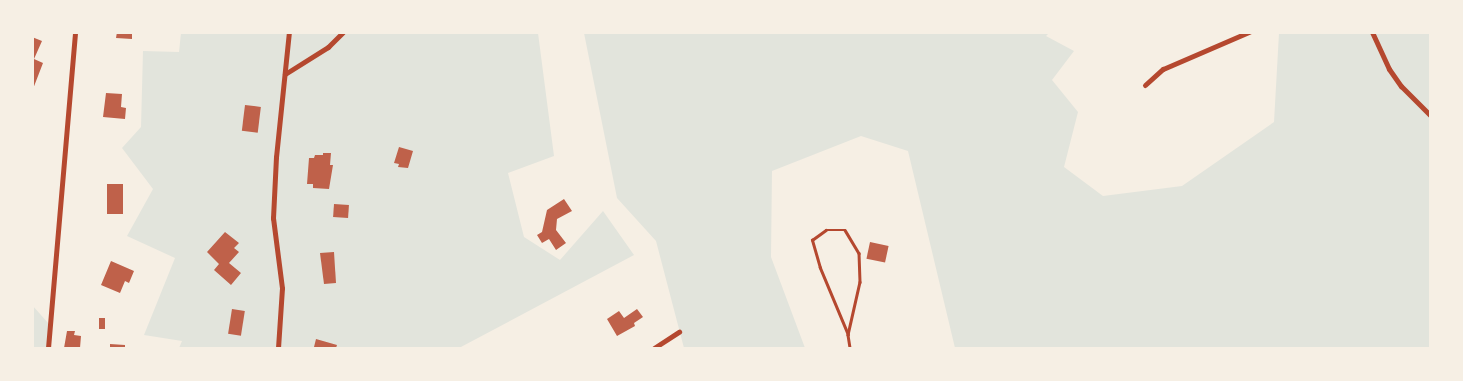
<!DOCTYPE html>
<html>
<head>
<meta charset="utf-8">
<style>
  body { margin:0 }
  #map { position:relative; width:1463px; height:381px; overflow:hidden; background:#f6efe4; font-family:Ubuntu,sans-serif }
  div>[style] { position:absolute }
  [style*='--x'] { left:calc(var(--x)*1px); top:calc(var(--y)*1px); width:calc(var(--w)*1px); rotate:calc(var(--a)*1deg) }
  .green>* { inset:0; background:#e2e4dc }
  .building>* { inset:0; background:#bf614a; transform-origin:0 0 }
  .service>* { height:2.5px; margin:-1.25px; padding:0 1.25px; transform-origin:1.25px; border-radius:1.25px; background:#b5482f }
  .minor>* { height:5px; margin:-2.5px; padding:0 2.5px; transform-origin:2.5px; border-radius:2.5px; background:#b5482f }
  span { translate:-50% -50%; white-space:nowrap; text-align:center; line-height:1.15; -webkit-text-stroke:4.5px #f6efe4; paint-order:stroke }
  .frame { position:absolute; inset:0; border:34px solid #f6efe4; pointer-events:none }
</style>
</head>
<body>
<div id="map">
  <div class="green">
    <i style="clip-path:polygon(181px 33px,538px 33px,554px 156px,508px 173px,524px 237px,560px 260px,603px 211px,634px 255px,459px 348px,179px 348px,182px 341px,144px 335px,175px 258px,127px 236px,153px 189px,122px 148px,141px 127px,143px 51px,179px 52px)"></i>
    <i style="clip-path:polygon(584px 33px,1049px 33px,1046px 36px,1074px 51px,1052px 80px,1078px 112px,1064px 167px,1103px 196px,1182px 186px,1274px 122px,1279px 33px,1430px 33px,1430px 348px,955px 348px,908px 151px,861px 136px,772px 171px,771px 257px,805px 348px,684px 348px,656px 241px,617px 198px)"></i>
    <i style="clip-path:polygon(32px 305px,49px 324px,48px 348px,33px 348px)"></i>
  </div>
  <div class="building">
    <i style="clip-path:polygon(117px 32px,132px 32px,132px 39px,116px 38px)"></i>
    <i style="clip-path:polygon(32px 37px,42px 41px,34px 59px,43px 63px,33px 89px)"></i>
    <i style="clip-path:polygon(106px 93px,122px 94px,121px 107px,126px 108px,125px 119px,103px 117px)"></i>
    <i style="left:245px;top:105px;width:16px;height:26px;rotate:7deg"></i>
    <i style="clip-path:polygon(399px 147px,413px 151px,408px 168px,398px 167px,399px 164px,394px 163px)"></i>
    <i style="clip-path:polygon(323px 153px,331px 153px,330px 165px,333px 165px,329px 189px,313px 188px,313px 184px,307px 184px,309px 158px,314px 158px,315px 155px,323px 155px)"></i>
    <i style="left:107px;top:184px;width:16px;height:30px"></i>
    <i style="clip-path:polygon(564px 199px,572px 211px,557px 219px,556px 230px,566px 243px,556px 250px,549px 239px,542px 243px,537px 235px,542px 232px,547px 210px)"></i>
    <i style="left:334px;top:204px;width:15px;height:13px;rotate:4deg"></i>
    <i style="clip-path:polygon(225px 232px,239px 243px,234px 248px,239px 252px,229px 263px,241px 273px,231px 285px,214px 270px,219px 264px,207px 252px)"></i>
    <i style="left:870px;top:242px;width:19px;height:17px;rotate:12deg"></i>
    <i style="clip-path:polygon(334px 252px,336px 283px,324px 284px,320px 253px)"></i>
    <i style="clip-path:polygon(111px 261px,134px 271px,129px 283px,125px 281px,120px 293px,101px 285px)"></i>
    <i style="left:232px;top:309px;width:13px;height:25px;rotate:9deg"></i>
    <i style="clip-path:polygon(637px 309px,643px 317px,634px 323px,635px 326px,617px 336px,607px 319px,619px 311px,624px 318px)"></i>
    <i style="left:99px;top:318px;width:6px;height:11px"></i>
    <i style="clip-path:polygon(67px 331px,75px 331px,74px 335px,81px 336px,80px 348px,64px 348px)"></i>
    <i style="clip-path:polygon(316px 339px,337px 345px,336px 348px,311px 348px,314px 347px)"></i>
    <i style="clip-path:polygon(110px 344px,125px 345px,125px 348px,110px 348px)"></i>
  </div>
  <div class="service">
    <i style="--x:848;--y:335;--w:73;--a:-112.7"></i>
    <i style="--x:820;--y:268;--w:29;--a:-106"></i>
    <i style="--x:812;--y:240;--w:17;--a:-36"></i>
    <i style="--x:826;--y:230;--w:19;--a:0"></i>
    <i style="--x:845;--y:230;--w:27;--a:59"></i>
    <i style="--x:859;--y:253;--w:29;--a:88"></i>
    <i style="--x:860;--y:282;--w:54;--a:102.8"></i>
    <i style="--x:848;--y:335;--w:13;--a:81"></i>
  </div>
  <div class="minor">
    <i style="--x:1372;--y:32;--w:41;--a:65.3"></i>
    <i style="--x:1389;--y:69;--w:21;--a:55"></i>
    <i style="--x:1401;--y:86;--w:41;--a:45"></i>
    <i style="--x:285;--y:74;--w:51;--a:-32.1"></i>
    <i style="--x:328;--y:47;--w:21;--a:-45"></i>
    <i style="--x:1145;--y:85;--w:24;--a:-42"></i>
    <i style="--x:1163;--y:69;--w:94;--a:-23.3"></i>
    <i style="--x:48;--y:348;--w:317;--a:-85.1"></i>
    <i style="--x:278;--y:348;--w:60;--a:-86.2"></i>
    <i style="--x:282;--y:288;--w:71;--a:-97.3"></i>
    <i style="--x:273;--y:218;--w:61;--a:-87.2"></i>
    <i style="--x:276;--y:157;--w:126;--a:-84.1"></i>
    <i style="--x:654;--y:348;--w:30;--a:-33"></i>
  </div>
  <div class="frame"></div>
</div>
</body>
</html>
